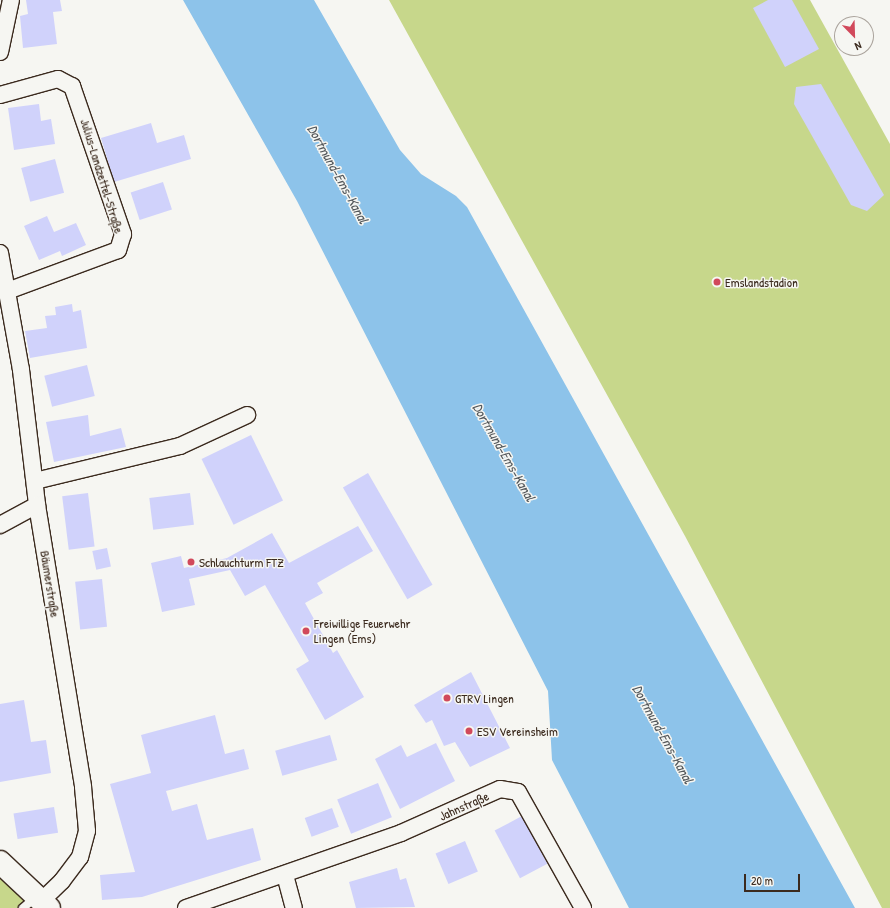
<!DOCTYPE html>
<html>
<head>
<meta charset="utf-8">
<style>
  body { margin:0 }
  #map { position:relative; width:890px; height:908px; overflow:hidden; background:#f6f6f2; font-family:"Patrick Hand",sans-serif }
  div>[style] { position:absolute }
  [style*='--x'] { left:calc(var(--x)*1px); top:calc(var(--y)*1px); width:calc(var(--w)*1px); rotate:calc(var(--a)*1deg) }
  .green>* { inset:0; background:#c7d78b }
  .water>* { inset:0; background:#8dc3ea }
  .building>* { inset:0; background:#d0d2fb; transform-origin:0 0 }
  .roads { filter:drop-shadow(1px 0 #3b2a1e) drop-shadow(-1px 0 #3b2a1e) drop-shadow(0 1px #3b2a1e) drop-shadow(0 -1px #3b2a1e) }
  .lane>* { height:8px; margin:-4px; padding:0 4px; transform-origin:4px; border-radius:4px; background:#f6f6f2 }
  .street>* { height:16px; margin:-8px; padding:0 8px; transform-origin:8px; border-radius:8px; background:#f6f6f2 }
  .secondary>* { height:22px; margin:-11px; padding:0 11px; transform-origin:11px; border-radius:11px; background:#f6f6f2 }
  .dots>* { width:11px; height:11px; translate:-50% -50%; box-sizing:border-box; border:2px solid #f6f6f2; border-radius:50% }
  span { translate:-50% -50%; white-space:nowrap; text-align:center; line-height:1.15; -webkit-text-stroke:3px #f6f6f2; paint-order:stroke }
  .street-label { font-size:13px; color:#3b2a1e }
  .poi-label { font-size:13px; color:#3b2a1e }
  .left { translate:0 -50%; text-align:left }
  .water-label { font-size:14px; color:#54585b; font-style:italic }
  .north { position:absolute; left:834px; top:16px; width:40px; height:40px; box-sizing:border-box; background:#f6f6f2; border:1px solid #aba49d; border-radius:50%; rotate:157deg; font-size:11px; font-weight:700; line-height:16px; text-align:center; color:#3b2a1e }
  .north::after { content:''; display:block; margin:auto; width:14px; height:18px; background:#d1495b; clip-path:polygon(50% 0,100% 100%,50% 72%,0 100%) }
  .scale { position:absolute; left:744px; top:874px; width:56px; height:18px; box-sizing:border-box; border:2px solid #3b2a1e; border-top:0; padding-left:5px; font-size:12px; line-height:14px; white-space:nowrap; color:#3b2a1e; -webkit-text-stroke:3px #f6f6f2; paint-order:stroke }
</style>
</head>
<body>
<div id="map">
  <div class="green">
    <i style="clip-path:polygon(389px 0,810px 0,890px 144px,890px 908px,882px 908px,685px 536px)"></i>
    <i style="clip-path:polygon(0 862px,49px 908px,0 908px)"></i>
  </div>
  <div class="water">
    <i style="clip-path:polygon(183px 0,314px 0,400px 150px,421px 174px,456px 196px,467px 207px,855px 908px,629px 908px,552px 760px,548px 691px,297px 201px)"></i>
  </div>
  <div class="building">
    <i style="clip-path:polygon(26px 0,60px 0,62px 11px,53px 12px,57px 44px,23px 48px,20px 16px,28px 14px)"></i>
    <i style="clip-path:polygon(768px 0,792px 0,819px 49px,785px 67px,753px 8px)"></i>
    <i style="clip-path:polygon(821px 84px,884px 195px,867px 211px,851px 205px,794px 104px,796px 87px)"></i>
    <i style="clip-path:polygon(39px 104px,41px 121px,51px 119px,55px 144px,14px 150px,8px 108px)"></i>
    <i style="clip-path:polygon(151px 123px,157px 143px,184px 135px,191px 159px,114px 182px,101px 138px)"></i>
    <i style="left:55px;top:159px;width:35px;height:35px;rotate:75deg"></i>
    <i style="left:163px;top:182px;width:29px;height:34px;rotate:72deg"></i>
    <i style="clip-path:polygon(47px 216px,54px 232px,76px 223px,86px 245px,62px 256px,60px 251px,39px 260px,24px 226px)"></i>
    <i style="clip-path:polygon(72px 304px,73px 312px,81px 310px,87px 348px,30px 358px,25px 331px,47px 328px,45px 316px,56px 315px,55px 307px)"></i>
    <i style="left:87px;top:365px;width:32px;height:44px;rotate:76deg"></i>
    <i style="clip-path:polygon(88px 415px,90px 436px,121px 428px,126px 447px,54px 462px,46px 422px)"></i>
    <i style="left:251px;top:435px;width:73px;height:55px;rotate:64deg"></i>
    <i style="left:368px;top:473px;width:129px;height:29px;rotate:60deg"></i>
    <i style="left:88px;top:493px;width:54px;height:26px;rotate:83deg"></i>
    <i style="left:190px;top:493px;width:32px;height:41px;rotate:83deg"></i>
    <i style="clip-path:polygon(358px 526px,373px 551px,317px 583px,323px 593px,305px 603px,333px 653px,337px 650px,364px 697px,325px 720px,296px 669px,309px 661px,265px 585px,245px 596px,230px 570px,189px 579px,195px 605px,162px 612px,151px 563px,181px 556px,184px 568px,227px 558px,272px 533px,289px 563px)"></i>
    <i style="left:107px;top:548px;width:19px;height:15px;rotate:78deg"></i>
    <i style="left:102px;top:579px;width:48px;height:27px;rotate:84deg"></i>
    <i style="clip-path:polygon(471px 672px,510px 748px,470px 767px,455px 742px,444px 746px,432px 720px,426px 723px,414px 705px)"></i>
    <i style="clip-path:polygon(24px 700px,31px 742px,46px 740px,51px 773px,0 782px,0 704px)"></i>
    <i style="clip-path:polygon(215px 715px,225px 754px,244px 749px,249px 769px,166px 791px,172px 811px,197px 804px,207px 840px,253px 828px,261px 860px,142px 897px,102px 900px,100px 875px,135px 872px,110px 784px,151px 773px,141px 735px)"></i>
    <i style="left:330px;top:735px;width:26px;height:57px;rotate:74deg"></i>
    <i style="clip-path:polygon(436px 743px,455px 781px,400px 809px,375px 759px,401px 745px,407px 757px)"></i>
    <i style="left:378px;top:783px;width:37px;height:44px;rotate:68deg"></i>
    <i style="left:54px;top:807px;width:26px;height:41px;rotate:81deg"></i>
    <i style="left:332px;top:808px;width:20px;height:29px;rotate:70deg"></i>
    <i style="left:522px;top:816px;width:54px;height:31px;rotate:62deg"></i>
    <i style="left:465px;top:841px;width:33px;height:32px;rotate:67deg"></i>
    <i style="clip-path:polygon(397px 868px,400px 880px,406px 878px,415px 907px,356px 908px,349px 882px)"></i>
  </div>
  <div class="roads">
    <div class="lane">
      <i style="--x:23;--y:908;--w:17;--a:-40"></i>
    </div>
    <div class="street">
      <i style="--x:0;--y:52;--w:53;--a:-78.1"></i>
      <i style="--x:0;--y:95;--w:60;--a:-15.4"></i>
      <i style="--x:58;--y:79;--w:16;--a:27"></i>
      <i style="--x:72;--y:86;--w:157;--a:71"></i>
      <i style="--x:123;--y:234;--w:17;--a:107"></i>
      <i style="--x:118;--y:250;--w:118;--a:159.7"></i>
      <i style="--x:0;--y:253;--w:119;--a:79.8"></i>
      <i style="--x:21;--y:370;--w:136;--a:83.2"></i>
      <i style="--x:37;--y:505;--w:286;--a:80.7"></i>
      <i style="--x:83;--y:787;--w:44;--a:84.8"></i>
      <i style="--x:87;--y:831;--w:27;--a:105"></i>
      <i style="--x:80;--y:857;--w:30;--a:127"></i>
      <i style="--x:62;--y:881;--w:28;--a:136"></i>
      <i style="--x:35;--y:481;--w:149;--a:-13.6"></i>
      <i style="--x:180;--y:446;--w:74;--a:-24.8"></i>
      <i style="--x:0;--y:525;--w:42;--a:-28.4"></i>
      <i style="--x:285;--y:875;--w:34;--a:75"></i>
      <i style="--x:186;--y:908;--w:228;--a:-19.2"></i>
      <i style="--x:401;--y:833;--w:108;--a:-24"></i>
      <i style="--x:500;--y:789;--w:18;--a:9"></i>
      <i style="--x:518;--y:792;--w:133;--a:60.7"></i>
    </div>
    <div class="secondary">
      <i style="--x:0;--y:862;--w:67;--a:43.2"></i>
    </div>
  </div>
  <div class="dots">
    <i style="left:717px;top:282px;background:#d1495b"></i>
    <i style="left:191px;top:562px;background:#d1495b"></i>
    <i style="left:306px;top:631px;background:#d1495b"></i>
    <i style="left:447px;top:698px;background:#d1495b"></i>
    <i style="left:469px;top:731px;background:#d1495b"></i>
  </div>
  <div class="street-label">
    <span style="left:102px;top:176px;rotate:73deg">Julius-Landzettel-Straße</span>
    <span style="left:50px;top:584px;rotate:81deg">Bäumerstraße</span>
    <span style="left:464px;top:806px;rotate:-24deg">Jahnstraße</span>
  </div>
  <div class="poi-label">
    <span class="left" style="left:725px;top:282px">Emslandstadion</span>
    <span class="left" style="left:199px;top:562px">Schlauchturm FTZ</span>
    <span class="left" style="left:314px;top:631px">Freiwillige Feuerwehr<br>Lingen (Ems)</span>
    <span class="left" style="left:455px;top:698px">GTRV Lingen</span>
    <span class="left" style="left:477px;top:731px">ESV Vereinsheim</span>
  </div>
  <div class="water-label">
    <span style="left:338px;top:174px;rotate:61deg">Dortmund-Ems-Kanal</span>
    <span style="left:504px;top:452px;rotate:60deg">Dortmund-Ems-Kanal</span>
    <span style="left:663px;top:734px;rotate:61deg">Dortmund-Ems-Kanal</span>
  </div>
  <div class="north">N</div>
  <div class="scale">20 m</div>
</div>
</body>
</html>
